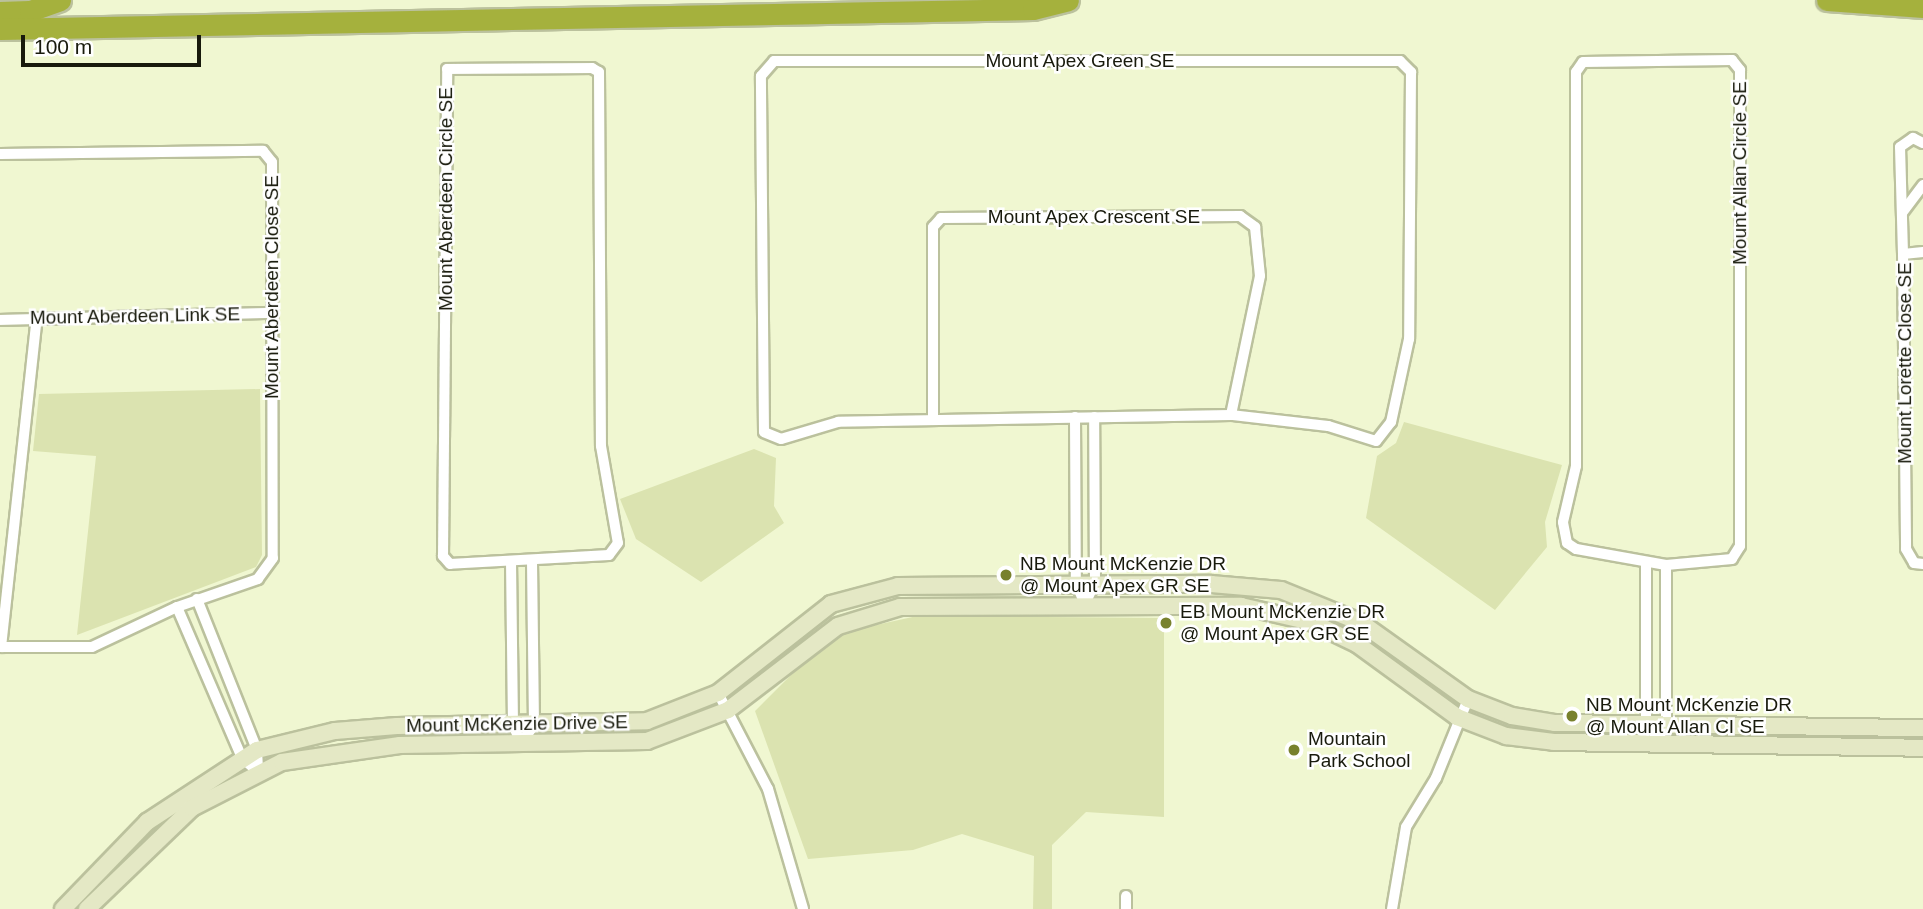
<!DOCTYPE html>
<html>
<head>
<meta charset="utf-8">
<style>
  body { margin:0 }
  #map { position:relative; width:1923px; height:909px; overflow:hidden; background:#f0f7d1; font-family:Helvetica,sans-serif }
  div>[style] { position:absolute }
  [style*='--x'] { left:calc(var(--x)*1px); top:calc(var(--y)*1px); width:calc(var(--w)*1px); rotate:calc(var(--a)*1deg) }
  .green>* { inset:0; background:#dbe3b0 }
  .roads { filter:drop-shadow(2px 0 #bbc19d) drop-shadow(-2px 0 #bbc19d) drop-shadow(0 2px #bbc19d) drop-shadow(0 -2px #bbc19d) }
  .street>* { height:10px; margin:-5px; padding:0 5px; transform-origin:5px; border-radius:5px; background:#fff }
  .secondary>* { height:16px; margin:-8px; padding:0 8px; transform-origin:8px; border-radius:8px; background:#e4e8c5 }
  .highway>* { height:21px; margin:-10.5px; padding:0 10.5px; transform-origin:10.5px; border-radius:10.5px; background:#a5b13d }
  .dots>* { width:19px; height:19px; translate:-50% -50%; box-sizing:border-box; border:4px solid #fff; border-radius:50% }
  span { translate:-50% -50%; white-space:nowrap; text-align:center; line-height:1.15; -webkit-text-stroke:5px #fff; paint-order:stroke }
  .street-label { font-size:19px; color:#181a0c }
  .poi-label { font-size:19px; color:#181a0c }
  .left { translate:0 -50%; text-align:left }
  .scale { position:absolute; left:21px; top:35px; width:180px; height:32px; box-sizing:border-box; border:4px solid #181a0c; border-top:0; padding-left:9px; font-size:21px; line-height:24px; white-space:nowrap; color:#181a0c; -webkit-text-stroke:5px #fff; paint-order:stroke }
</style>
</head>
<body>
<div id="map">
  <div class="green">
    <i style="clip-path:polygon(260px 389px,262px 555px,256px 567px,77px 635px,96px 456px,33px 451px,39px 394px)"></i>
    <i style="clip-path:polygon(1404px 422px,1562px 465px,1545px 522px,1547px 547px,1495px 610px,1366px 518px,1377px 456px,1396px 443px)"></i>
    <i style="clip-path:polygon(754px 449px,776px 458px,774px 506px,784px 523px,701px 582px,636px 539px,620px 499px)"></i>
    <i style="clip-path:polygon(917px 616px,1164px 618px,1164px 817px,1086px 812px,1052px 845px,1052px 909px,1033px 909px,1034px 856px,962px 834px,913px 850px,808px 859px,755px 711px,813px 653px,849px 631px)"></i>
  </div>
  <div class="roads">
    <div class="street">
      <i style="--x:1732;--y:60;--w:13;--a:51"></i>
      <i style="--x:1740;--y:70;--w:476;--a:90"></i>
      <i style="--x:1740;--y:546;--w:15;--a:122"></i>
      <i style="--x:1732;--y:559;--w:66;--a:174.8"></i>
      <i style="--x:1666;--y:565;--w:91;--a:-169.9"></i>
      <i style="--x:1576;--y:549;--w:11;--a:-146"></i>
      <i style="--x:1567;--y:543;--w:21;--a:-101"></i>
      <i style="--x:1563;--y:522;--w:57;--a:-76.9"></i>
      <i style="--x:1576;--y:466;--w:394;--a:-90"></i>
      <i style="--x:1576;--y:72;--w:12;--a:-55"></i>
      <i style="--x:1583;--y:62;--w:149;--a:-0.8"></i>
      <i style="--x:774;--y:61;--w:626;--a:0"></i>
      <i style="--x:1400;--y:61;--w:16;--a:45"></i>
      <i style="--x:1411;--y:72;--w:267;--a:90.4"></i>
      <i style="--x:1409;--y:339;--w:85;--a:102.2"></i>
      <i style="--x:1391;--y:422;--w:24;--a:128"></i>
      <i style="--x:1376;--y:441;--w:50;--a:-162.6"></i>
      <i style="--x:1328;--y:426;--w:98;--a:-173.5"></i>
      <i style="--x:1231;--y:415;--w:393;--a:179"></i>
      <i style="--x:838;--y:422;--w:59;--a:163.4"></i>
      <i style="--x:781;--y:439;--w:18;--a:-158"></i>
      <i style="--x:764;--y:432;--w:356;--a:-90.5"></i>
      <i style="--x:761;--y:76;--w:20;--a:-49"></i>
      <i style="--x:592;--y:68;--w:8;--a:30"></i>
      <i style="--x:599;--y:72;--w:374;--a:89.7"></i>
      <i style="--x:601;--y:446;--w:98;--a:80.1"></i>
      <i style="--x:618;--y:543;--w:15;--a:127"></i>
      <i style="--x:609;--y:555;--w:159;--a:176.8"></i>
      <i style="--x:450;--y:564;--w:11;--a:-131"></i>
      <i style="--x:443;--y:556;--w:487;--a:-89.5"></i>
      <i style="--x:447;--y:69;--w:145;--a:-0.4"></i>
      <i style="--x:0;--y:154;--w:263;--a:-0.7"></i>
      <i style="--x:263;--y:151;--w:14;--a:51"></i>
      <i style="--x:272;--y:162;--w:396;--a:89.9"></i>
      <i style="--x:273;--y:558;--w:26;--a:126"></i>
      <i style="--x:258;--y:579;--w:86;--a:160.9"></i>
      <i style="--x:177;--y:607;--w:94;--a:154.8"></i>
      <i style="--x:92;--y:647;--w:92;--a:180"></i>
      <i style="--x:1902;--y:213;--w:35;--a:-53"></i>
      <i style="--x:1923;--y:252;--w:20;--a:174"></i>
      <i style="--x:1903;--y:254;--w:295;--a:89.4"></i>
      <i style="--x:1906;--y:549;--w:16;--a:60"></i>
      <i style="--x:1914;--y:563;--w:9;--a:6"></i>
      <i style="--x:1903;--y:254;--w:107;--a:-91.6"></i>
      <i style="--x:1900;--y:147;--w:16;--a:-35"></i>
      <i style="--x:1913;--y:138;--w:11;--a:27"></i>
      <i style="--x:0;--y:320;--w:270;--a:-1.5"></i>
      <i style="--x:1075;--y:417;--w:166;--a:89.7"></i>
      <i style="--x:1076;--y:583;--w:23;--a:67"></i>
      <i style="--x:933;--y:419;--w:192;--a:-90"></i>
      <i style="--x:933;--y:227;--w:12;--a:-48"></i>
      <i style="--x:941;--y:218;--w:299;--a:-0.4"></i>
      <i style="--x:1240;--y:216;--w:19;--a:36"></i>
      <i style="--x:1255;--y:227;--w:49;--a:84.2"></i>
      <i style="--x:1260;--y:276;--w:142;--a:101.8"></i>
      <i style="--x:511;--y:561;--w:164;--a:89.3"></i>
      <i style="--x:513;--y:725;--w:20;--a:66"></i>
      <i style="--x:521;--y:743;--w:22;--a:-54"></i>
      <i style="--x:534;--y:725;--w:165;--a:-90.7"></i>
      <i style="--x:1646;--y:563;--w:159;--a:90"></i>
      <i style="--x:1646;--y:722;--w:23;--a:61"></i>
      <i style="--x:197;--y:599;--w:162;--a:68.3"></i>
      <i style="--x:257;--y:750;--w:22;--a:87"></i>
      <i style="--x:1085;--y:604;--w:23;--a:-65"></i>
      <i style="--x:1095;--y:583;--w:166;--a:-90.3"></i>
      <i style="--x:177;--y:607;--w:164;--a:66.7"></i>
      <i style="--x:242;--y:758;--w:21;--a:41"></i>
      <i style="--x:1;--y:647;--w:331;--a:-83.8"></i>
      <i style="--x:718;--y:693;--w:108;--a:62.5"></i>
      <i style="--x:768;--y:789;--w:125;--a:73.7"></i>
      <i style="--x:1657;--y:742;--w:23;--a:-67"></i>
      <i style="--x:1666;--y:721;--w:156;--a:-90"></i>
      <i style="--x:1126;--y:896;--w:13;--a:90"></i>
      <i style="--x:1392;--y:909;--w:83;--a:-80.3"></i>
      <i style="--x:1406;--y:827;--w:57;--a:-58.5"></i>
      <i style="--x:1436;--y:778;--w:85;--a:-67.9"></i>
    </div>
    <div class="secondary">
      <i style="--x:63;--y:909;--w:121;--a:-46"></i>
      <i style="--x:147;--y:822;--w:131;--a:-33.2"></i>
      <i style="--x:257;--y:750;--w:80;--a:-13.7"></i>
      <i style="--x:335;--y:731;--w:62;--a:-4.6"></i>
      <i style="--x:397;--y:726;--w:250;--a:-1.1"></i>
      <i style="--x:647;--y:721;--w:76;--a:-21.5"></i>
      <i style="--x:718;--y:693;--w:144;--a:-38.2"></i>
      <i style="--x:831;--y:604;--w:69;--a:-15"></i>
      <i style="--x:898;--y:586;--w:313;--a:-0.4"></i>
      <i style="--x:1211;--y:584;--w:70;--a:4.9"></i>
      <i style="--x:1281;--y:590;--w:85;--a:22.1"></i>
      <i style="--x:1360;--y:622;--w:133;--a:35.5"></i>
      <i style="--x:1468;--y:699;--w:47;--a:21.1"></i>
      <i style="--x:1512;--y:716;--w:44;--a:9.2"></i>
      <i style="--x:1555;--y:723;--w:368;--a:0.8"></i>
      <i style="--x:87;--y:909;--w:146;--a:-43.9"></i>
      <i style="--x:192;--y:808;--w:101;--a:-27.1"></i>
      <i style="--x:282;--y:762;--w:119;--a:-8.2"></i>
      <i style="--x:400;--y:745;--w:247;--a:-0.9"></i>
      <i style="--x:647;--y:741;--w:87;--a:-20.9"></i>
      <i style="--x:728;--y:710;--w:138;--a:-37.4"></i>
      <i style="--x:838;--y:626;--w:65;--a:-17"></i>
      <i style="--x:900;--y:607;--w:341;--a:-0.2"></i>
      <i style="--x:1241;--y:606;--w:72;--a:12.9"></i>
      <i style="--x:1311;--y:622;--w:51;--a:25.6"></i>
      <i style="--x:1357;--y:644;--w:124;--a:36.1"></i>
      <i style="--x:1457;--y:717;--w:53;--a:21.2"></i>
      <i style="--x:1506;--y:736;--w:48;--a:7.1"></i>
      <i style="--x:1554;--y:742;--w:369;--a:0.9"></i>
    </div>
    <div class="highway">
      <i style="--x:1827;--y:0;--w:96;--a:4.2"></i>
      <i style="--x:0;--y:12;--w:30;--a:-2"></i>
      <i style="--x:30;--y:11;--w:32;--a:-20"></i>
      <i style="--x:0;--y:29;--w:1033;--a:-1.11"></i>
      <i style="--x:1033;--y:9;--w:36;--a:-14"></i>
    </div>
  </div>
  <div class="dots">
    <i style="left:1006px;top:575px;background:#78812d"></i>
    <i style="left:1166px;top:623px;background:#78812d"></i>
    <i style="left:1572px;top:716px;background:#78812d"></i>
    <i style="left:1294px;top:750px;background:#78812d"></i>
  </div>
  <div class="street-label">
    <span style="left:1080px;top:61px">Mount Apex Green SE</span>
    <span style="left:1740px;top:173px;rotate:-90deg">Mount Allan Circle SE</span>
    <span style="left:446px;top:199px;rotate:-90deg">Mount Aberdeen Circle SE</span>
    <span style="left:1094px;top:217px">Mount Apex Crescent SE</span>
    <span style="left:272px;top:287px;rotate:-90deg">Mount Aberdeen Close SE</span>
    <span style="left:135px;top:316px;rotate:-1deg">Mount Aberdeen Link SE</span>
    <span style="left:1905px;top:363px;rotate:-90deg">Mount Lorette Close SE</span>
    <span style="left:517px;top:724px;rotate:-1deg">Mount McKenzie Drive SE</span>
  </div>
  <div class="poi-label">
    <span class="left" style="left:1020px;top:575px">NB Mount McKenzie DR<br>@ Mount Apex GR SE</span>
    <span class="left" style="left:1180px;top:623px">EB Mount McKenzie DR<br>@ Mount Apex GR SE</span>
    <span class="left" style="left:1586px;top:716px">NB Mount McKenzie DR<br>@ Mount Allan CI SE</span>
    <span class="left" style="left:1308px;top:750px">Mountain<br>Park School</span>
  </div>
  <div class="scale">100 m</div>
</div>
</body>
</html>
